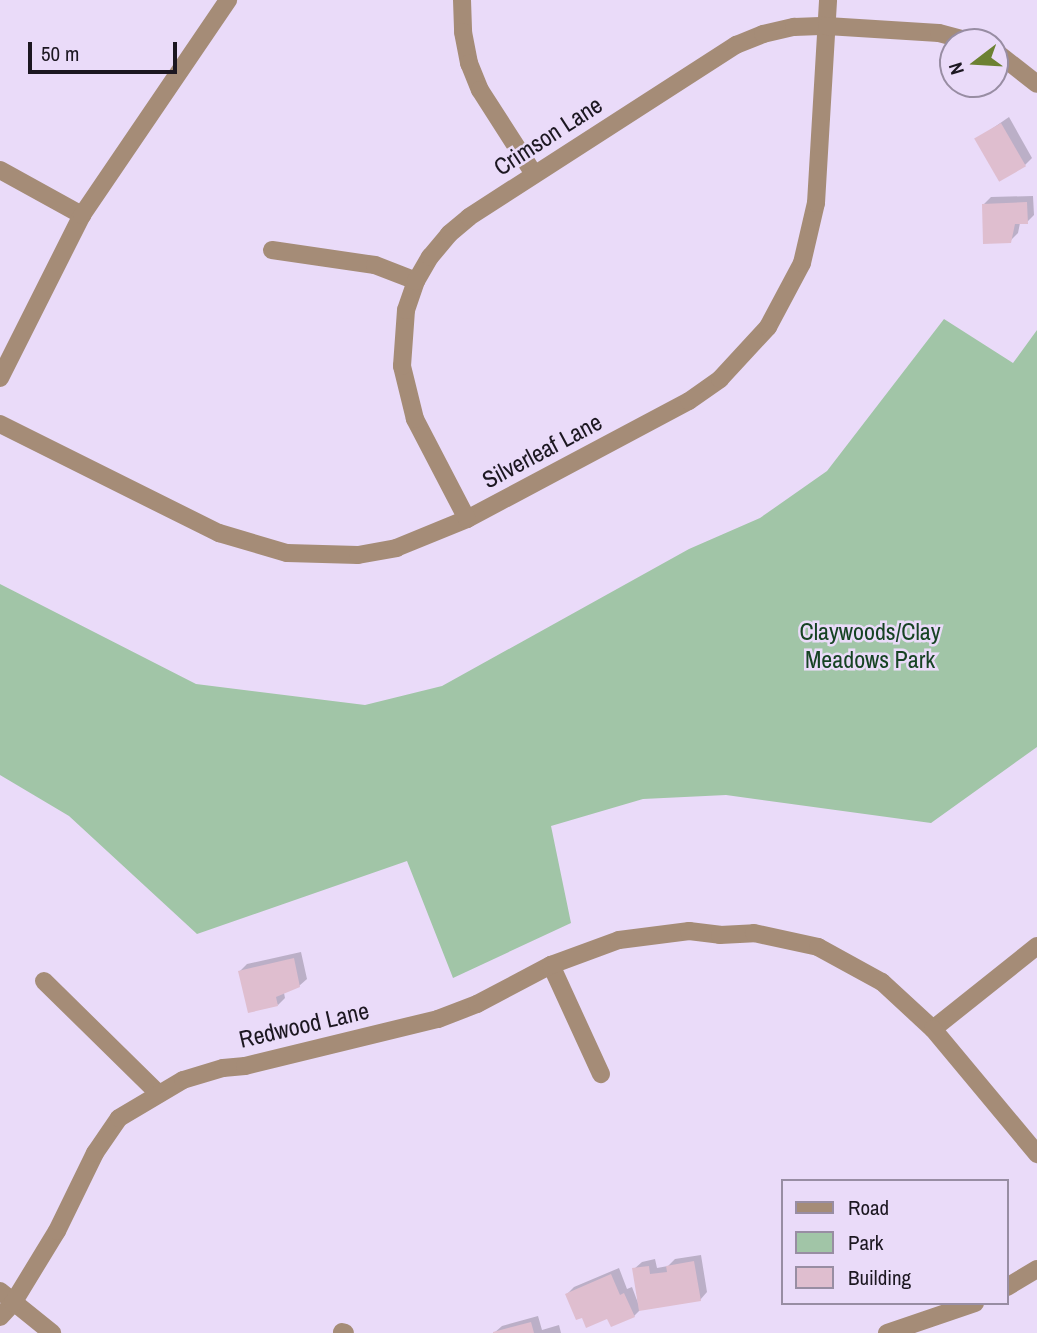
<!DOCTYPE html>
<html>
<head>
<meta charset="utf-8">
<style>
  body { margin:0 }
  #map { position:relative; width:1037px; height:1333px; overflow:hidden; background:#eadbf9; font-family:"Archivo Narrow",sans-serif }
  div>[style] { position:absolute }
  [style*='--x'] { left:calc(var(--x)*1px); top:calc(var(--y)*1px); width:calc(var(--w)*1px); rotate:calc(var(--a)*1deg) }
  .green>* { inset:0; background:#a1c5a7 }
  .shadow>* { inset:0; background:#0003 }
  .building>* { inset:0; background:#dfbecf; transform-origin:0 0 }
  .street>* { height:18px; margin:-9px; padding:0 9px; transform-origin:9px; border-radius:9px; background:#a58c77 }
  span { translate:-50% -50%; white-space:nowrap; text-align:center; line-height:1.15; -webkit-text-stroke:5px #eadbf9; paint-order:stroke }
  .street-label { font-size:24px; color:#1c1721 }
  .park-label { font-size:24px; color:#164323 }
  .legend { position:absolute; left:781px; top:1179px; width:228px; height:126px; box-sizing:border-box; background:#eadbf9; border:2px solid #988da3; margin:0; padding:9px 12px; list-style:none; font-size:21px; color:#1c1721 }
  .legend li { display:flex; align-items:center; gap:14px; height:35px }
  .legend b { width:35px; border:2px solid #988da3 }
  .north { position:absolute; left:939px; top:28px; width:70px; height:70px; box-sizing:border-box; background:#eadbf9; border:2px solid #988da3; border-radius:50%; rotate:253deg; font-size:19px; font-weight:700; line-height:28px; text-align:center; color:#1c1721 }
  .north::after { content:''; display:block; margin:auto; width:24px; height:32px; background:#6c8132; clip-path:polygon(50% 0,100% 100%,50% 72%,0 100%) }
  .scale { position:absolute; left:28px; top:42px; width:149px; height:32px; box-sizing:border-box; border:4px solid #1c1721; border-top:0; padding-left:9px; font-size:21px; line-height:24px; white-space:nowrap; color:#1c1721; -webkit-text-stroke:5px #eadbf9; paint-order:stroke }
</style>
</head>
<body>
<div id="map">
  <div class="green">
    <i style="clip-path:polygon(944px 319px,1013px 363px,1037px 330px,1037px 747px,931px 823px,726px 795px,643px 799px,551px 826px,571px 923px,453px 978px,407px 861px,197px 934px,69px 816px,0 775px,0 584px,196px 684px,365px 705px,442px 686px,689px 549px,760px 518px,827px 471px)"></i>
  </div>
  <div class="shadow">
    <i style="clip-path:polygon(1009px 117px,1032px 158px,1025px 165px,977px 139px)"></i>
    <i style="clip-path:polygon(1033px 196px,1034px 215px,1027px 222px,1020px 223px,1018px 233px,1010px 241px,984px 204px,991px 197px)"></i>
    <i style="clip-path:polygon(301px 952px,307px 979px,299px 986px,284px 993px,285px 998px,278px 1005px,240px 971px,247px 964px)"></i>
    <i style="clip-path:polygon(701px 1255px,707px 1292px,700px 1300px,641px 1309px,634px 1316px,608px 1316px,567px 1294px,574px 1287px,619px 1268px,627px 1289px,632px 1287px,638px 1303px,634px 1269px,642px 1262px,655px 1259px,657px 1268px,668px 1266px,675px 1259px)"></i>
    <i style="clip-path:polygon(538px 1316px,542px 1330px,559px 1325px,561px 1333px,494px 1333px,502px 1326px)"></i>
  </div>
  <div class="building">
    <i style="left:1001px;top:123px;width:50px;height:31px;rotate:60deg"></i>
    <i style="clip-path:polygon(1027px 202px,1028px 224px,1015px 224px,1011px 243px,983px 244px,982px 204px)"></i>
    <i style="clip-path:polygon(294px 958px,300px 987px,276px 997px,278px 1006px,248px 1013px,238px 971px)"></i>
    <i style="clip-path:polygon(694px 1261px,701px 1301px,639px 1311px,632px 1268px,649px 1266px,650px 1274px,667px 1272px,666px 1266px)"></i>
    <i style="clip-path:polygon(611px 1274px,620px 1295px,624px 1293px,635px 1317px,611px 1327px,607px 1319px,586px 1328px,582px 1318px,576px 1320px,565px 1294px)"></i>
    <i style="clip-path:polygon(531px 1322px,534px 1333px,493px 1333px,493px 1332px)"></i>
  </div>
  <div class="street">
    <i style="--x:462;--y:0;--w:32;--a:88"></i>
    <i style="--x:463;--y:32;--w:32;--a:79"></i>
    <i style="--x:469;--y:63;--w:29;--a:68"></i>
    <i style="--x:480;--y:90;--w:100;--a:57.3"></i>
    <i style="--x:995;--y:51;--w:53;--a:38.2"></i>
    <i style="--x:0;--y:170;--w:94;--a:28.8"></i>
    <i style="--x:272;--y:250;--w:104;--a:8.3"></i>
    <i style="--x:375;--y:265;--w:44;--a:21.3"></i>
    <i style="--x:0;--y:378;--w:182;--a:-63.3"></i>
    <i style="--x:82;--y:215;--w:260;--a:-55.8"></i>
    <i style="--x:0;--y:424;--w:245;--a:26.5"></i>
    <i style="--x:219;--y:533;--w:71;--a:16.4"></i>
    <i style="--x:287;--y:553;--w:71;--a:1.6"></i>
    <i style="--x:358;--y:555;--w:39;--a:-10"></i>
    <i style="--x:396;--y:548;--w:77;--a:-22.2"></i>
    <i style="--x:467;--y:519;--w:251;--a:-28"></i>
    <i style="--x:689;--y:401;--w:38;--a:-35"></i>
    <i style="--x:720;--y:379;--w:71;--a:-47.3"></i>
    <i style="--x:768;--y:327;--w:72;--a:-62"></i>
    <i style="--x:802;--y:263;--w:62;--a:-76.9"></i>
    <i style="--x:816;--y:203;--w:203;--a:-86.6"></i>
    <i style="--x:467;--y:519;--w:113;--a:-117.5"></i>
    <i style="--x:415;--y:419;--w:55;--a:-103.8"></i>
    <i style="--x:402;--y:366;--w:56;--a:-85.9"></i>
    <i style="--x:406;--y:310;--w:31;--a:-71"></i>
    <i style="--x:416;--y:281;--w:28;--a:-60"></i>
    <i style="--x:430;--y:257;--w:30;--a:-50"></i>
    <i style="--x:449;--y:234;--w:26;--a:-40"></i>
    <i style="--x:469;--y:217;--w:318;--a:-32.8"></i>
    <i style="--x:736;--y:45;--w:29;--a:-22"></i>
    <i style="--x:763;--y:34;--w:32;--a:-13"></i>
    <i style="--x:794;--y:27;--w:33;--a:-2"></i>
    <i style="--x:827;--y:26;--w:112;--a:3.6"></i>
    <i style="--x:939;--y:33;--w:35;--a:15"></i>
    <i style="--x:551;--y:965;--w:120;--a:65.4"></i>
    <i style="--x:44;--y:981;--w:161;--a:44.5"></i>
    <i style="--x:933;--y:1029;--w:133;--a:-38.6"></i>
    <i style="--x:1007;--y:1287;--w:35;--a:-31"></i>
    <i style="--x:0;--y:1291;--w:67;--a:38.9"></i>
    <i style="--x:0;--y:1317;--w:19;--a:-47"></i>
    <i style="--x:13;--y:1303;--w:84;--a:-58.6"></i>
    <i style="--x:57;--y:1231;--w:87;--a:-64"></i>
    <i style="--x:95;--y:1153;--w:42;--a:-55.6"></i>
    <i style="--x:119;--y:1118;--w:74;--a:-30.7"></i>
    <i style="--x:183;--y:1080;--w:42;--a:-16.7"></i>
    <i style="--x:223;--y:1068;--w:22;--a:-5"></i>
    <i style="--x:245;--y:1066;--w:199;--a:-13.7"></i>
    <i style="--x:438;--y:1019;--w:42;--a:-21"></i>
    <i style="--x:477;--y:1004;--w:84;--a:-27.8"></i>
    <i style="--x:551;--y:965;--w:72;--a:-20.2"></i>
    <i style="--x:619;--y:940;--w:71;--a:-7.3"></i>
    <i style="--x:689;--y:931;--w:31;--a:7"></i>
    <i style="--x:720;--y:935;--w:34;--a:-3"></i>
    <i style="--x:754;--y:933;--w:66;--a:12.3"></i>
    <i style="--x:818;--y:947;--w:73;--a:28.7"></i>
    <i style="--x:882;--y:982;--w:69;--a:42.7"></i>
    <i style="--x:933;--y:1029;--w:163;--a:50.2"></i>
    <i style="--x:342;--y:1332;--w:3;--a:18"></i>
    <i style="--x:887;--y:1333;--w:93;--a:-18.8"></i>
  </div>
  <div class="street-label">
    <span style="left:548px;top:136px;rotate:-33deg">Crimson Lane</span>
    <span style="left:542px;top:451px;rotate:-28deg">Silverleaf Lane</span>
    <span style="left:304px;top:1025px;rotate:-13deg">Redwood Lane</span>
  </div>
  <div class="park-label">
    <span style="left:870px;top:646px">Claywoods/Clay<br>Meadows Park</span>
  </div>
  <ul class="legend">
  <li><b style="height:9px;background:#a58c77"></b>Road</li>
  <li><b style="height:19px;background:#a1c5a7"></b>Park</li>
  <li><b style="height:19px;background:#dfbecf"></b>Building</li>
  </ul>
  <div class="north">N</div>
  <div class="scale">50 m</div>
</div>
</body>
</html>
